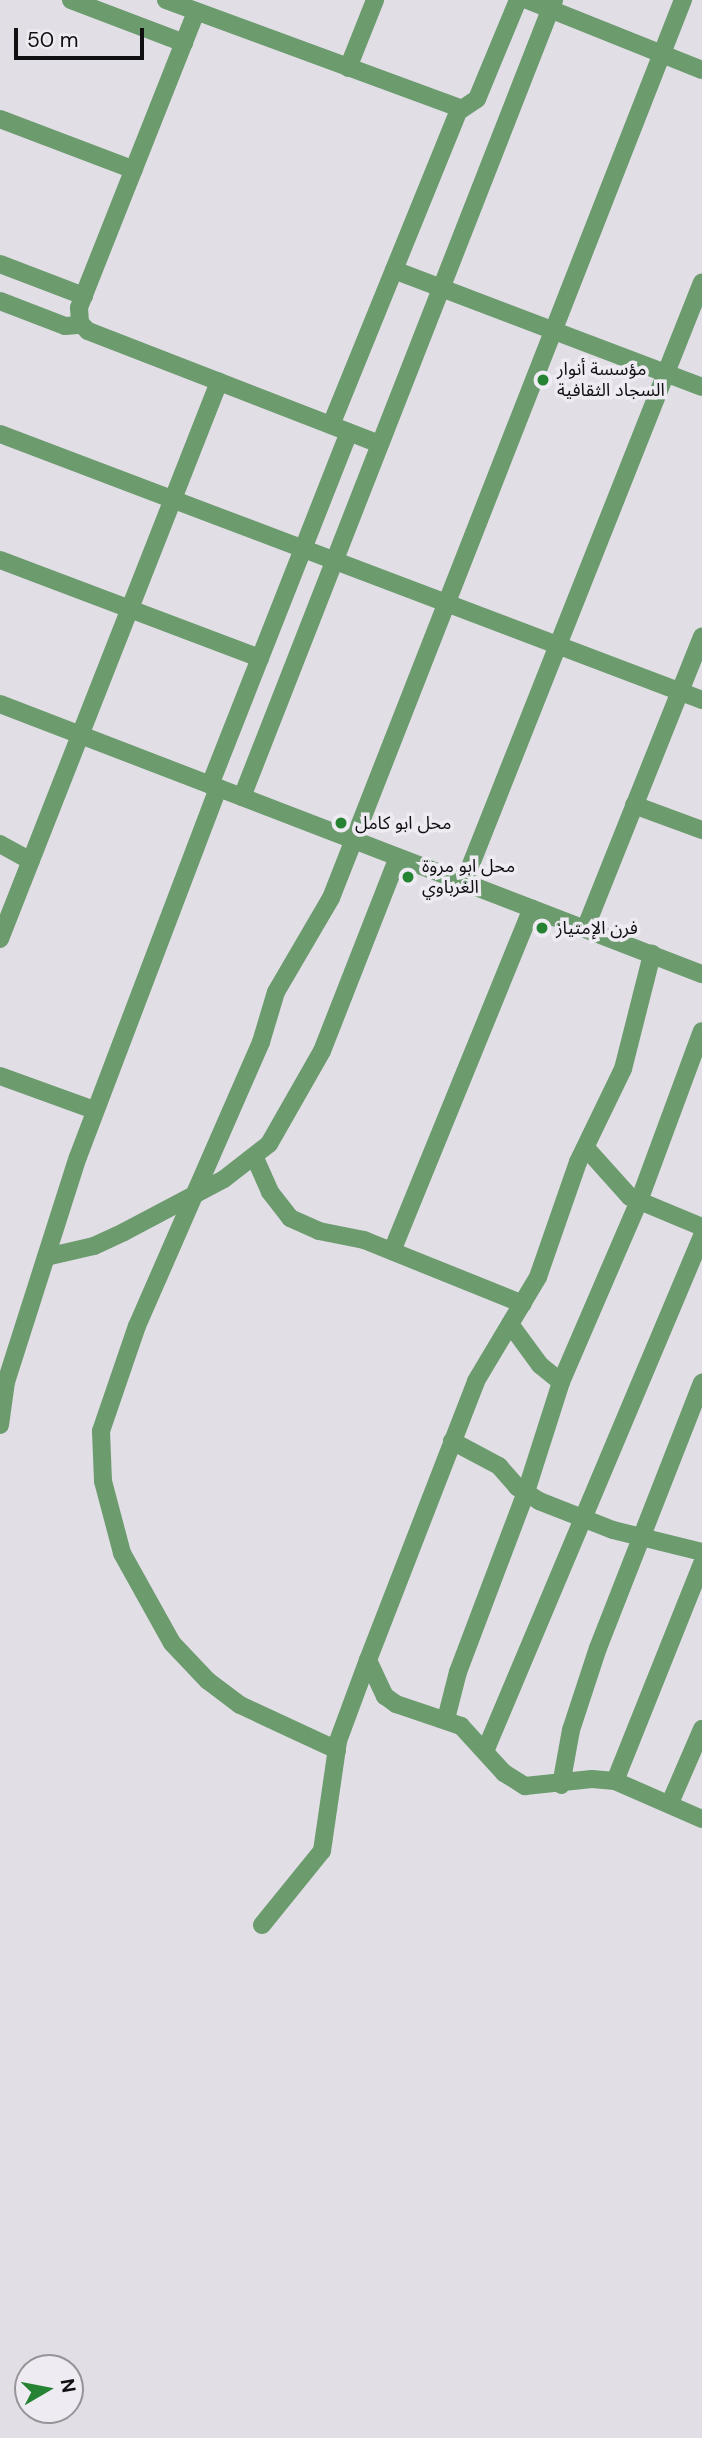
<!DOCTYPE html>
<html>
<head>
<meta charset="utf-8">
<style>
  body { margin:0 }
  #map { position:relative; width:702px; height:2438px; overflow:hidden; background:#e1dee6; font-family:"DM Sans","Noto Sans Arabic",sans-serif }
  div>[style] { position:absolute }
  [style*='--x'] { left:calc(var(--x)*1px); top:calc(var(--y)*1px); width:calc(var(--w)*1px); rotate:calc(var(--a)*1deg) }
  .minor>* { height:18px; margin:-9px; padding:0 9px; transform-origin:9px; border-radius:9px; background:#6c9b6e }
  .dots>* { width:19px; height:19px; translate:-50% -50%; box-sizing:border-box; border:4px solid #efebf3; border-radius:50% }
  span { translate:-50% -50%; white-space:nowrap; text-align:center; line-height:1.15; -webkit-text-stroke:7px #efebf3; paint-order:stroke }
  .poi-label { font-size:18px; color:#100f11 }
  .left { translate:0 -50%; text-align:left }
  .north { position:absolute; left:14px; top:2354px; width:70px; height:70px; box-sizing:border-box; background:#efebf3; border:2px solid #969399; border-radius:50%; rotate:80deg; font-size:19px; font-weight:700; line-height:28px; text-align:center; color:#100f11 }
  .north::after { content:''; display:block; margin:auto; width:24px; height:32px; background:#278334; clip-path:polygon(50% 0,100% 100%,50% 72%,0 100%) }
  .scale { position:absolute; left:14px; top:28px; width:130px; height:32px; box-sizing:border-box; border:4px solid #100f11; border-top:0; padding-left:9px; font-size:21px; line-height:24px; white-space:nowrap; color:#100f11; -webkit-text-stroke:5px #efebf3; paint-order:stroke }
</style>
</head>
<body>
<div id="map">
  <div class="minor">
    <i style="--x:71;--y:0;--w:121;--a:20.8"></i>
    <i style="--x:166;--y:0;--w:315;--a:20.2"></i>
    <i style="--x:462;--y:109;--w:18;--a:-34"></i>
    <i style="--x:477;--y:99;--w:107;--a:-67.5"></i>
    <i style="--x:527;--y:0;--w:188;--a:21.8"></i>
    <i style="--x:196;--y:12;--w:318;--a:111.6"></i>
    <i style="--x:79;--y:308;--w:15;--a:86"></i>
    <i style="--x:80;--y:323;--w:11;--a:45"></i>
    <i style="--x:88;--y:331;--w:313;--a:21.2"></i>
    <i style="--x:348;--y:68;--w:73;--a:-68.3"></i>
    <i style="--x:0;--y:119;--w:143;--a:20.8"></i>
    <i style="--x:0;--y:264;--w:90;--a:20.9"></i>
    <i style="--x:394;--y:270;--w:329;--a:20.8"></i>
    <i style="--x:0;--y:301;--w:70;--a:21"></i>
    <i style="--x:65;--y:326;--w:16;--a:-4"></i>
    <i style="--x:331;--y:425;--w:341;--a:-67.9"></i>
    <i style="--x:0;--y:434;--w:751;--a:20.75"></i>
    <i style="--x:0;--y:560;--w:278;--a:20.7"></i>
    <i style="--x:0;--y:704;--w:752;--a:21.04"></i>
    <i style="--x:210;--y:785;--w:379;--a:-68.5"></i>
    <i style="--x:242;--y:797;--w:856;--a:-68.62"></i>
    <i style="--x:634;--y:805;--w:72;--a:20.2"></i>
    <i style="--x:0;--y:844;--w:35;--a:29"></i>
    <i style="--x:464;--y:882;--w:645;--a:-68.36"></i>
    <i style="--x:585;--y:929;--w:315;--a:-68.2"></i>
    <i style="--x:0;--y:939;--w:599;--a:-68.54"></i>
    <i style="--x:0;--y:1076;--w:100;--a:19.9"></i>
    <i style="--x:586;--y:1148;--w:66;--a:48.1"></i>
    <i style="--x:630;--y:1197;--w:78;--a:22.6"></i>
    <i style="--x:255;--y:1158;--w:37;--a:66"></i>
    <i style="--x:270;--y:1192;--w:33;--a:52"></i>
    <i style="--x:290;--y:1218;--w:32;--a:24"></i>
    <i style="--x:319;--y:1231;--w:46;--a:11.3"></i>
    <i style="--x:364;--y:1240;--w:171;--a:21.9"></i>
    <i style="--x:392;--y:1251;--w:370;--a:-67.8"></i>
    <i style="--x:46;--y:1257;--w:49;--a:-12.9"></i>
    <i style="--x:94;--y:1246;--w:33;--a:-25"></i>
    <i style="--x:124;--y:1232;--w:113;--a:-27.9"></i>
    <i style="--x:224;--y:1179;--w:57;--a:-37.9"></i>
    <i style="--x:269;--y:1144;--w:107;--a:-60.3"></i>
    <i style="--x:322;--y:1051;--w:208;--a:-68.6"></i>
    <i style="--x:510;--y:1324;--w:51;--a:53.8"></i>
    <i style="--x:540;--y:1365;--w:27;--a:39"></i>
    <i style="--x:0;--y:1425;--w:43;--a:-82.1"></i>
    <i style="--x:6;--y:1382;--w:236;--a:-72.3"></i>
    <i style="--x:78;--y:1157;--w:395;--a:-69.2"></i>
    <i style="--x:452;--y:1441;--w:53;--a:28"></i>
    <i style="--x:499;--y:1466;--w:28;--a:49"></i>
    <i style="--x:517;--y:1487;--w:26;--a:32"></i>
    <i style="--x:539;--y:1501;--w:79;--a:21.4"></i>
    <i style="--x:613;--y:1530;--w:92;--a:13.9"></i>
    <i style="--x:368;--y:1660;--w:40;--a:65"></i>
    <i style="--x:385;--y:1696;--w:14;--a:36"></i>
    <i style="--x:396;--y:1704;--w:69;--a:18.7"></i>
    <i style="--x:461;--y:1726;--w:64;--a:47.5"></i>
    <i style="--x:504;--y:1773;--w:25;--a:32"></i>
    <i style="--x:525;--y:1786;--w:67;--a:-6"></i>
    <i style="--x:592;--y:1779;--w:23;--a:5"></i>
    <i style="--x:615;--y:1781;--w:95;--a:23.6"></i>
    <i style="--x:446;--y:1719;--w:49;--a:-75.7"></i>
    <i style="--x:458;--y:1672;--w:189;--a:-69.3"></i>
    <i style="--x:525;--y:1495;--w:119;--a:-72.3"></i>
    <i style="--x:561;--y:1382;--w:197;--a:-66.7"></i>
    <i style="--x:639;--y:1201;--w:181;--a:-69.7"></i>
    <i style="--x:486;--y:1749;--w:557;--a:-67.17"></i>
    <i style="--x:337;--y:1750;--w:107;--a:-155.1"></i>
    <i style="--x:240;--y:1705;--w:40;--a:-143"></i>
    <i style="--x:208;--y:1681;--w:52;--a:-133.5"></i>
    <i style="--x:172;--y:1643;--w:103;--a:-119.1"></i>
    <i style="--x:122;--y:1553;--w:74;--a:-104.8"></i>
    <i style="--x:103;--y:1481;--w:50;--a:-92.3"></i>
    <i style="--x:101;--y:1431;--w:111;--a:-71.1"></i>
    <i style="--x:137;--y:1326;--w:310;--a:-66.4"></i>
    <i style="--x:261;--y:1042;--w:52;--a:-73.3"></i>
    <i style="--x:276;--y:992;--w:109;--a:-59.7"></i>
    <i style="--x:331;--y:898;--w:965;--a:-68.6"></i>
    <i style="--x:615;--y:1781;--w:234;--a:-68.2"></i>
    <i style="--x:561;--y:1785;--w:56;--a:-79.7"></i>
    <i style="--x:571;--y:1730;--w:86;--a:-71.8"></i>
    <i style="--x:598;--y:1648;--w:285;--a:-68.6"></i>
    <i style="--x:670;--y:1803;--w:81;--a:-66.6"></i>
    <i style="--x:262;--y:1925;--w:95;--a:-51"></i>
    <i style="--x:322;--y:1851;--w:111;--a:-81.7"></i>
    <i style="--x:338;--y:1741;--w:86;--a:-69.7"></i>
    <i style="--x:368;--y:1660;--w:299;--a:-68.8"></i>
    <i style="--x:476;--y:1381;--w:121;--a:-59.2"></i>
    <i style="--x:538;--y:1277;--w:122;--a:-70.8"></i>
    <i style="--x:578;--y:1162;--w:103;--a:-64.2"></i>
    <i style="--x:623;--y:1069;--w:119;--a:-75.8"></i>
  </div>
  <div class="dots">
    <i style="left:543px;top:380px;background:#278334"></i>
    <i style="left:341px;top:823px;background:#278334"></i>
    <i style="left:408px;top:877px;background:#278334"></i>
    <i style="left:542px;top:928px;background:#278334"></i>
  </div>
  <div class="poi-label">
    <span class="left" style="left:557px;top:380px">مؤسسة أنوار<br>السجاد الثقافية</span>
    <span class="left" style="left:355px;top:823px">محل ابو كامل</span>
    <span class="left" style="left:422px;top:877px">محل ابو مروة<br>الغرباوي</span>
    <span class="left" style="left:556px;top:928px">فرن الإمتياز</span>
  </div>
  <div class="north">N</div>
  <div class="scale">50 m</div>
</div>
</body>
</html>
